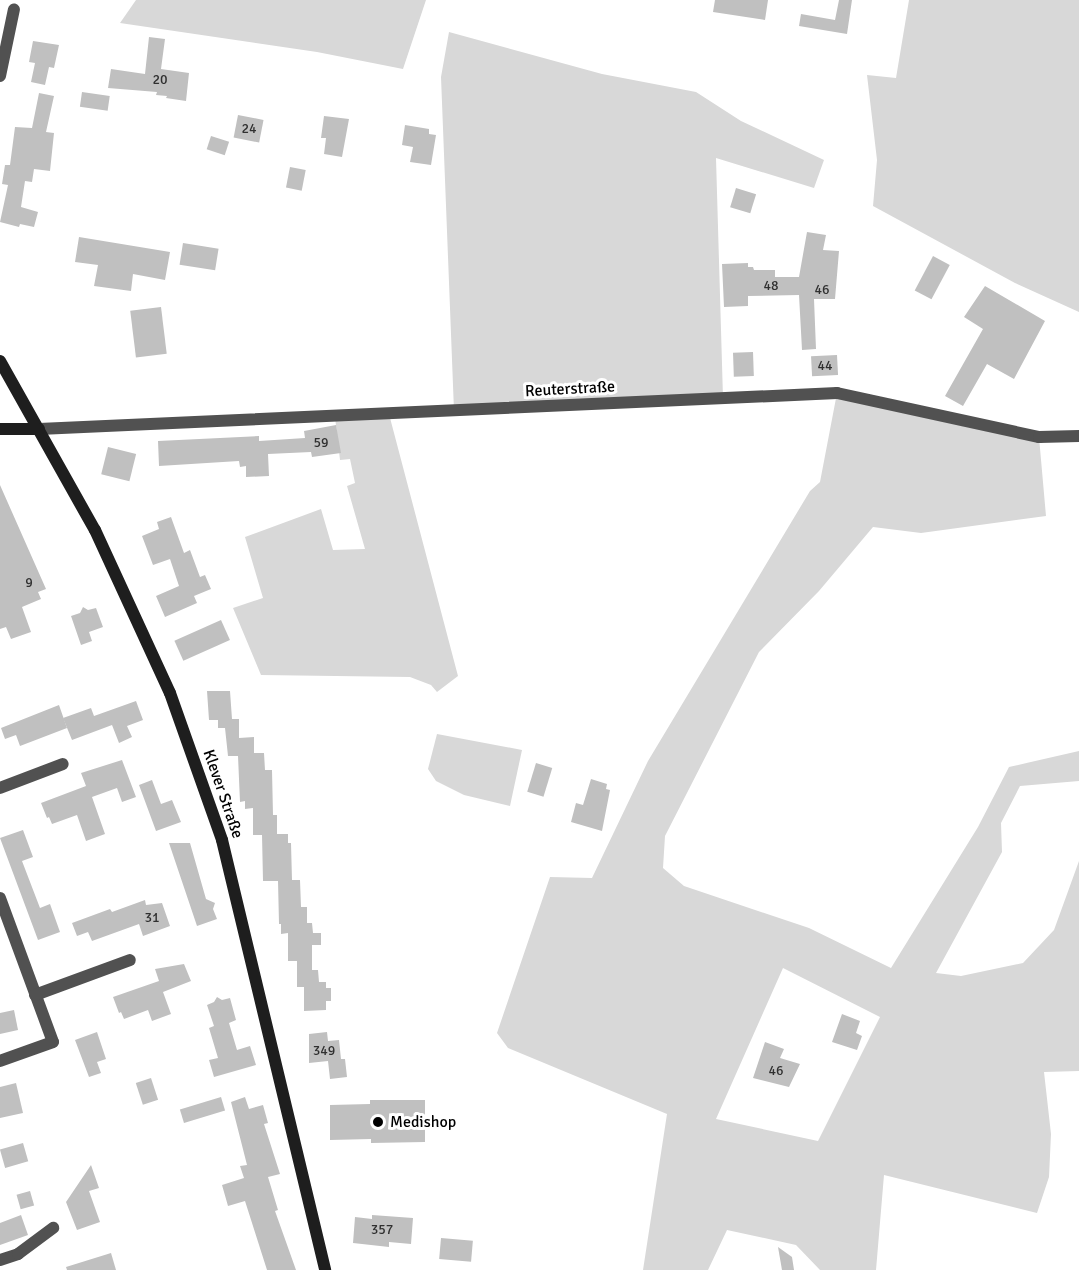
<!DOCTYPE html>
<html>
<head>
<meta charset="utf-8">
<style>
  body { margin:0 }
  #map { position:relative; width:1079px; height:1270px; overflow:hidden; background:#fff; font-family:Signika,sans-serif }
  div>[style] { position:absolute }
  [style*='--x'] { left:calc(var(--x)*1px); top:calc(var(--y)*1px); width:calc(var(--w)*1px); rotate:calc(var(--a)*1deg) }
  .green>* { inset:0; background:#d8d8d8 }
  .building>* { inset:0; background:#c0c0c0; transform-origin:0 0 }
  .street>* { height:12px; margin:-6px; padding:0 6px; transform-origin:6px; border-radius:6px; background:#515151 }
  .secondary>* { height:12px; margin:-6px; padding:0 6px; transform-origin:6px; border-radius:6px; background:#1e1e1e }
  .dots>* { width:16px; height:16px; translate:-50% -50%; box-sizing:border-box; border:3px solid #fff; border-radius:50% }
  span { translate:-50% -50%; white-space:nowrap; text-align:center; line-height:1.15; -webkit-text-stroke:6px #fff; paint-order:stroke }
  .number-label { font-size:14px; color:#303030 }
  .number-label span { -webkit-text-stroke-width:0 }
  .street-label { font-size:16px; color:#000 }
  .poi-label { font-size:16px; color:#000 }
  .left { translate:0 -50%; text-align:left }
</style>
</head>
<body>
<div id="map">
  <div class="green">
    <i style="clip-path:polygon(136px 0,426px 0,403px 69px,317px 52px,120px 23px)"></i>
    <i style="clip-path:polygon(909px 0,1079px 0,1079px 312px,1015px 283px,873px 206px,877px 160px,867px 75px,896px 78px)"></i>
    <i style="clip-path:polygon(449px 32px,602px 74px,696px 92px,741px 121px,824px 160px,814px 188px,716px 158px,723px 398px,454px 411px,441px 77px)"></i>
    <i style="clip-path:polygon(evenodd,837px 393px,1039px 437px,1046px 516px,921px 533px,873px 527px,819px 591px,759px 652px,665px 836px,663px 868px,684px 886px,809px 928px,891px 968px,978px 827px,1009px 767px,1079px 751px,1079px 781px,1020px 786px,1001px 823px,1002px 852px,936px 973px,961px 976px,1023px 963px,1054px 930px,1079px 861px,1079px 1071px,1044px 1072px,1051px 1134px,1049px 1177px,1037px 1213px,884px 1175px,876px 1270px,820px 1270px,796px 1245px,727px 1230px,708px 1270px,643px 1270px,667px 1114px,508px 1048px,497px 1033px,550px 877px,592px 878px,648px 761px,810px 491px,820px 482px,837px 393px,783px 968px,880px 1017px,818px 1141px,716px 1119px,783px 968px)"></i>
    <i style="clip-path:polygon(389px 414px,458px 676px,437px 692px,431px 685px,410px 677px,261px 675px,233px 608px,263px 598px,245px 537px,321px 509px,333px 550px,365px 549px,347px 486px,355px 483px,350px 459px,340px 460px,335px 417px)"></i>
    <i style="clip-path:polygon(437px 734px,522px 750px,510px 806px,464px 795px,436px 781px,428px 769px)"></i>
  </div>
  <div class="building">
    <i style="clip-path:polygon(715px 0,768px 0,765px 20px,713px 12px)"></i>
    <i style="clip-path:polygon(839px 0,852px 0,847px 34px,799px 26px,801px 14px,835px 20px)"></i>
    <i style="clip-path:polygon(149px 37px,165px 39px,161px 69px,189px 73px,186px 101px,166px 98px,167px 96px,156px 95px,157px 92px,108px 88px,111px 69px,145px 74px)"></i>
    <i style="clip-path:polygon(33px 41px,59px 45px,54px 68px,49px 67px,45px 85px,31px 82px,35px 63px,29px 62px)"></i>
    <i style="left:82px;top:92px;width:28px;height:15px;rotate:8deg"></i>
    <i style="clip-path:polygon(39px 93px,54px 96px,46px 132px,54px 133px,50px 171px,34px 169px,32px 182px,25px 181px,21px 207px,38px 212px,34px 227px,20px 224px,19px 227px,0 222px,8px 185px,2px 184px,5px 165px,10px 165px,15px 127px,32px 128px)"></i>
    <i style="left:238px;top:115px;width:26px;height:23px;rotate:11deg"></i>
    <i style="clip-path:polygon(324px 116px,349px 119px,342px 157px,324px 154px,326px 138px,321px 138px)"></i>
    <i style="clip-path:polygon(405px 125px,429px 129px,429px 134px,436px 135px,431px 165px,410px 162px,413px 147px,402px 145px)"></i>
    <i style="left:211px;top:136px;width:19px;height:14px;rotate:18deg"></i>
    <i style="left:290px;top:167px;width:16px;height:21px;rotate:11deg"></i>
    <i style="left:736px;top:188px;width:21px;height:20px;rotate:17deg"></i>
    <i style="clip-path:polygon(807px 232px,826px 235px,823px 250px,839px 251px,835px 299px,814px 299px,816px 349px,802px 350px,799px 295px,748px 296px,748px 306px,724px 307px,722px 264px,748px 263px,748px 267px,753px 267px,754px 270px,775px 270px,775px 277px,799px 277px)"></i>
    <i style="clip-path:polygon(79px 237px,170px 252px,165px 280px,133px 274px,131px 291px,94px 286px,98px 265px,75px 262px)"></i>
    <i style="left:183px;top:243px;width:36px;height:22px;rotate:9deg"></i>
    <i style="left:933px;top:256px;width:19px;height:39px;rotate:28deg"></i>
    <i style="clip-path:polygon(985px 286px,1045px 321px,1014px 379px,987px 364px,963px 406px,945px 396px,983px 329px,964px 317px)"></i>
    <i style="left:161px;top:307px;width:47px;height:31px;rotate:83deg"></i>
    <i style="left:753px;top:352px;width:24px;height:20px;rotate:88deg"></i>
    <i style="left:837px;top:355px;width:20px;height:26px;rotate:87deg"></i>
    <i style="clip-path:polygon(336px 425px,341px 453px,312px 457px,311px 452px,268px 454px,269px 476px,246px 477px,246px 466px,240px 467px,239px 461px,159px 466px,158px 441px,259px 436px,259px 441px,305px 438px,304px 431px)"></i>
    <i style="left:108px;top:447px;width:29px;height:28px;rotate:14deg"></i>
    <i style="clip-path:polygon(0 485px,46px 589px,38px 592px,41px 599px,22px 607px,31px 632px,11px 639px,6px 627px,0 629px)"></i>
    <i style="clip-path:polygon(171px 517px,184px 553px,190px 550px,200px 577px,205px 575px,211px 589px,194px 596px,197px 603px,165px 617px,156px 596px,179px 586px,170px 559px,153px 565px,142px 536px,159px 529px,157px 522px)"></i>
    <i style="clip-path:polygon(83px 607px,88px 610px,96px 608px,103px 627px,89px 632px,92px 641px,81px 645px,71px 616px,80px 613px)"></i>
    <i style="left:221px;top:620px;width:22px;height:51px;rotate:66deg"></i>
    <i style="clip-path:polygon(207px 691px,230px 691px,232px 719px,239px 719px,239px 738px,254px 737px,254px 753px,264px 753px,265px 770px,272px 770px,273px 815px,277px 815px,277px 834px,288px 834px,288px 843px,291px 843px,292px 880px,300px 880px,301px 907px,307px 907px,307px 923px,312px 923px,313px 933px,321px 933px,321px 945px,312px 945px,312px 970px,318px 970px,319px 982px,326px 982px,326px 988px,331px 988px,331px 1001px,326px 1001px,326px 1010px,304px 1011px,304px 987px,297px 987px,297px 961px,288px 961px,288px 933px,281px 934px,281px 924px,279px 924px,278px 881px,263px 881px,262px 835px,253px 835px,253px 808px,245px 809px,245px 801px,240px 802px,238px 756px,228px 756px,225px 728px,218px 728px,218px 720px,209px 720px)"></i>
    <i style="clip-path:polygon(136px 701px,143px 720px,127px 726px,132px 737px,119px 743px,112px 725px,72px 740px,63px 718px,91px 708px,94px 716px)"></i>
    <i style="clip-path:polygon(59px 705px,67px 728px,20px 746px,16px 735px,5px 739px,1px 728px)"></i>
    <i style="clip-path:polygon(122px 760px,136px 797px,122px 802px,117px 788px,92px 797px,105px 834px,86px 841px,77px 815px,52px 824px,49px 817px,47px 818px,41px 803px,86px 786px,81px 773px)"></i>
    <i style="left:536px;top:763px;width:17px;height:30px;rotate:17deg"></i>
    <i style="clip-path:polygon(591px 779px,607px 784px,606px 789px,610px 790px,602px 831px,571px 822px,576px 803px,583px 805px)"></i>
    <i style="clip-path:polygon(152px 780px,161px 804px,172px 800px,181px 822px,156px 831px,139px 785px)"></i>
    <i style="clip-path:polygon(23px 830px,33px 857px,22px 861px,40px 908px,50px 904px,60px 932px,38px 940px,0 838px)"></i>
    <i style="clip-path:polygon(169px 843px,190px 843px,206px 899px,215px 903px,213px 909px,217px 919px,197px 926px)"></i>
    <i style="clip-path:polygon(145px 900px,146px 905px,162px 903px,170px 926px,143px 936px,139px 924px,92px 941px,88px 932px,77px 936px,72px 923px,110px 909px,112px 912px)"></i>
    <i style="clip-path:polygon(184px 964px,191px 981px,163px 992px,171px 1014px,152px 1021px,148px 1010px,124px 1019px,121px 1012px,119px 1013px,113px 997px,159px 981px,155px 969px)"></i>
    <i style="clip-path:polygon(217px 997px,222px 1000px,230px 998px,236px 1020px,229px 1023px,237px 1050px,250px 1046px,256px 1065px,214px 1077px,209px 1060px,218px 1058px,209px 1028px,214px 1026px,207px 1005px,214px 1002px)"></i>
    <i style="clip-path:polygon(14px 1010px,18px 1030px,0 1034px,0 1013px)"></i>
    <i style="clip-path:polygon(842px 1014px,860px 1021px,856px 1033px,862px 1036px,857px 1050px,832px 1042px)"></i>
    <i style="clip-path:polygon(97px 1032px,106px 1059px,97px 1062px,101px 1073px,89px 1077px,75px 1040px)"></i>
    <i style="clip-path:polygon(327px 1032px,328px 1041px,339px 1040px,341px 1059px,345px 1059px,347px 1077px,330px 1079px,328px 1061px,309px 1063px,309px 1034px)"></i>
    <i style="clip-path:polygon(765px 1042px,784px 1049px,780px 1058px,800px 1064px,789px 1087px,753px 1078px)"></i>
    <i style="left:151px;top:1078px;width:23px;height:16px;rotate:72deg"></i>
    <i style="clip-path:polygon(16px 1083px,23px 1113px,0 1118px,0 1087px)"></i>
    <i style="left:221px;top:1097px;width:14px;height:43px;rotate:73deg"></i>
    <i style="clip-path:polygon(245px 1097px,249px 1109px,263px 1105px,268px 1123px,264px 1124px,280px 1174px,268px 1177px,278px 1210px,275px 1211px,296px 1270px,267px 1270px,245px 1201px,228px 1206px,222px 1185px,244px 1178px,240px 1166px,247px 1165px,231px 1102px)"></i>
    <i style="clip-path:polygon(370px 1100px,425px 1100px,425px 1142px,371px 1143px,371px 1139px,330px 1140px,330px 1105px,370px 1104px)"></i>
    <i style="left:23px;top:1143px;width:19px;height:24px;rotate:74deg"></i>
    <i style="clip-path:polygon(91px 1165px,99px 1188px,89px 1191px,100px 1222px,77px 1230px,66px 1202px)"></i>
    <i style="left:30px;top:1191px;width:15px;height:14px;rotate:74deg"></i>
    <i style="clip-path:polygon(21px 1215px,28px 1235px,0 1245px,0 1223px)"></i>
    <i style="clip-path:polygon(372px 1215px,413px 1218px,411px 1244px,389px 1242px,389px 1247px,353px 1243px,355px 1217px,372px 1219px)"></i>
    <i style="left:441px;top:1238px;width:32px;height:21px;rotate:5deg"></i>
    <i style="clip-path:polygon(778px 1247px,792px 1257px,794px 1270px,782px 1270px)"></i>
    <i style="clip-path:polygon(111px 1253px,116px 1270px,67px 1270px,66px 1267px)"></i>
  </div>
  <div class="street">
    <i style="--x:0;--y:76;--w:68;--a:-78.2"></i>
    <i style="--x:39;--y:429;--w:799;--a:-2.58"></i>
    <i style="--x:837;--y:393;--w:207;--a:12.3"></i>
    <i style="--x:1039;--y:437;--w:40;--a:-1.4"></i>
    <i style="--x:0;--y:788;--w:67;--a:-20.9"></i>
    <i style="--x:0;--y:898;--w:153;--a:69.8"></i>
    <i style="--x:53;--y:1042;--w:56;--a:160.3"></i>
    <i style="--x:35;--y:995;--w:101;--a:-20.2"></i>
    <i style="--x:0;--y:1260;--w:19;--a:-18"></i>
    <i style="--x:18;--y:1254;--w:44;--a:-36.6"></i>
  </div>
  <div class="secondary">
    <i style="--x:0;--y:361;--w:194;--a:60.7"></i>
    <i style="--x:95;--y:530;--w:179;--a:65.3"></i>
    <i style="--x:170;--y:693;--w:156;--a:70.5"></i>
    <i style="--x:222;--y:840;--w:442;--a:76.5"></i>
    <i style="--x:0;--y:429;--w:39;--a:0"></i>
  </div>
  <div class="dots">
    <i style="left:378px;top:1122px;background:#000"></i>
  </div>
  <div class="number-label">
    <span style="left:160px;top:80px">20</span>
    <span style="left:249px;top:129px">24</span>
    <span style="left:771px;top:286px">48</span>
    <span style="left:822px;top:290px">46</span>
    <span style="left:825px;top:366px">44</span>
    <span style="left:321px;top:443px">59</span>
    <span style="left:29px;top:583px">9</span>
    <span style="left:152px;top:918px">31</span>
    <span style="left:324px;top:1051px">349</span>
    <span style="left:776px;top:1071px">46</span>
    <span style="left:382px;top:1230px">357</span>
  </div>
  <div class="street-label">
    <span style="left:570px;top:389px;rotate:-3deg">Reuterstraße</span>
    <span style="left:223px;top:794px;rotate:71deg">Klever Straße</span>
  </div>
  <div class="poi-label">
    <span class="left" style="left:390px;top:1122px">Medishop</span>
  </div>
</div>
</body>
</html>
